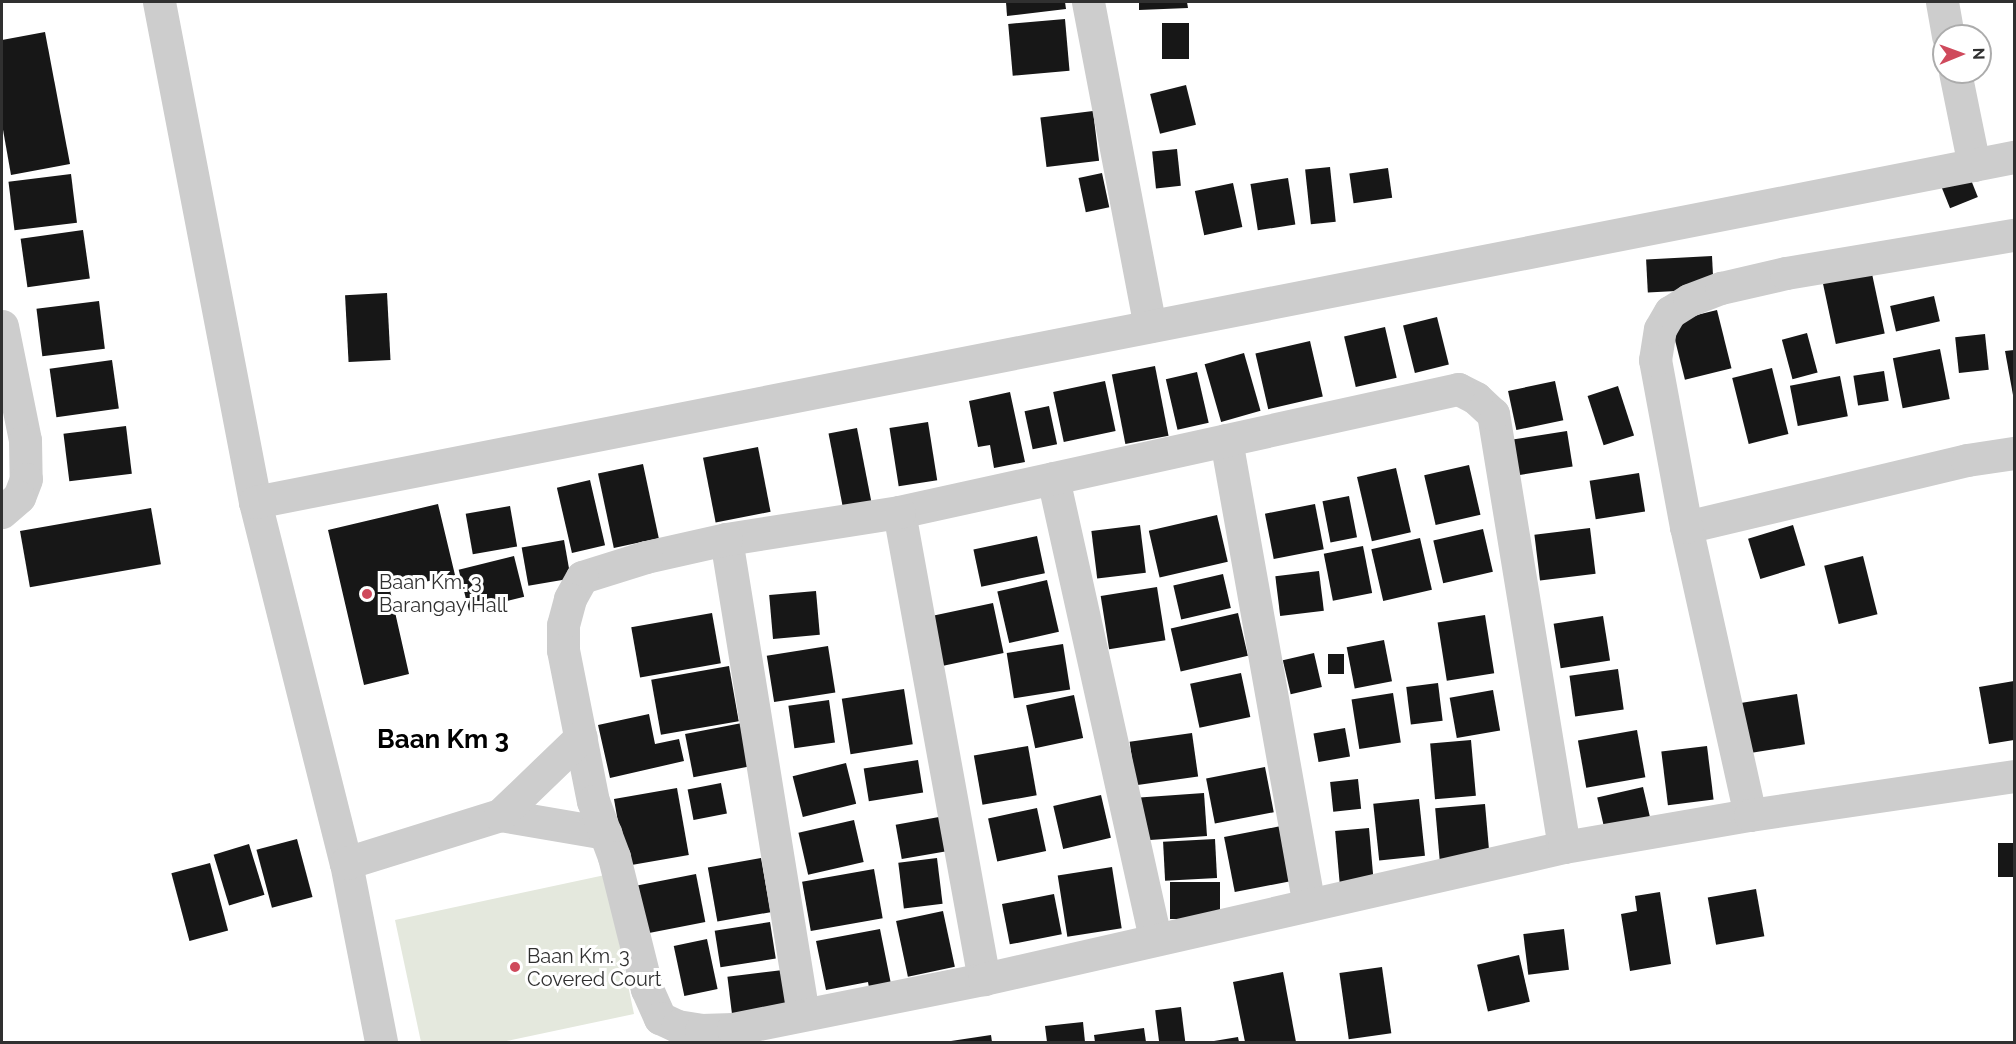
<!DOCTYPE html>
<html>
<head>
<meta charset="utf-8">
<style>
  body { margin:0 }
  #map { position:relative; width:2016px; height:1044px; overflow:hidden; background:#fff; font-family:Raleway,sans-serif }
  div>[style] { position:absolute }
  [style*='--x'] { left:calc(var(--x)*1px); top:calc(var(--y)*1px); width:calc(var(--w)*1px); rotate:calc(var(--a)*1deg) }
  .green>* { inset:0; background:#e4e8dd }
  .building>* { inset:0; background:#171717; transform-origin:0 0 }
  .minor>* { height:33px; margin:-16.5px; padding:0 16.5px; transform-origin:16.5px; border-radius:16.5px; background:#cdcdcd }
  .dots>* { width:16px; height:16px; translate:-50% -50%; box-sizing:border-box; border:3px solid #fff; border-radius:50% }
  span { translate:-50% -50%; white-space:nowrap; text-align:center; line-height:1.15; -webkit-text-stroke:6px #fff; paint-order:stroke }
  .poi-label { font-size:20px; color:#303030 }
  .left { translate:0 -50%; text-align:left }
  .district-label { font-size:26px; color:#000; font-weight:700 }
  .frame { position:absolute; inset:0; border:3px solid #303030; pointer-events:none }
  .north { position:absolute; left:1932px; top:24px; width:60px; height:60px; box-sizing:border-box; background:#fff; border:2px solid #acacac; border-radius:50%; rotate:89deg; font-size:16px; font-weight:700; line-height:24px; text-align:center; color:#303030 }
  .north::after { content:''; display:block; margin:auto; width:21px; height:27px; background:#cf4a5c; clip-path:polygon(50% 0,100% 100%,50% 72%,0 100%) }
</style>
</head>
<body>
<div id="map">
  <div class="green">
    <i style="clip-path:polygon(605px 875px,634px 1014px,502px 1042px,421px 1042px,395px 920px)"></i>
  </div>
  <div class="building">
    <i style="clip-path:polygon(1006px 2px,1065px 2px,1066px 9px,1007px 16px)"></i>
    <i style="clip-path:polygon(1139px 2px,1187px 2px,1188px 8px,1139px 10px)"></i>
    <i style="left:1065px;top:19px;width:52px;height:57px;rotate:85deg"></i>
    <i style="left:1162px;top:23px;width:27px;height:36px"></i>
    <i style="clip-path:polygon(45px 32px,70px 164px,11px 175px,2px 124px,2px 40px)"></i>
    <i style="left:1186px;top:85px;width:41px;height:37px;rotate:76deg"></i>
    <i style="left:1093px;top:111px;width:50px;height:53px;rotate:83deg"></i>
    <i style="left:1177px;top:149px;width:37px;height:25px;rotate:84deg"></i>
    <i style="left:1330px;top:167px;width:55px;height:25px;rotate:84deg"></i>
    <i style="left:1388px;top:168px;width:30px;height:39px;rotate:82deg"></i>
    <i style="left:1967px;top:170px;width:29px;height:30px;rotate:68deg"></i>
    <i style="left:1102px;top:173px;width:35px;height:24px;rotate:78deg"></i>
    <i style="left:71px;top:174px;width:49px;height:63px;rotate:83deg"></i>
    <i style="left:1288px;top:178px;width:47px;height:38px;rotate:81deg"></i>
    <i style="left:1233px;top:183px;width:45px;height:39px;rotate:78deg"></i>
    <i style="left:83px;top:230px;width:49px;height:63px;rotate:82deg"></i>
    <i style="left:1712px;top:256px;width:33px;height:66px;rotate:87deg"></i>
    <i style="left:1871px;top:269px;width:66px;height:50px;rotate:78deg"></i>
    <i style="left:387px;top:293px;width:67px;height:42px;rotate:87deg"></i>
    <i style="left:1934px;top:296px;width:26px;height:45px;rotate:77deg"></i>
    <i style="left:99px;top:301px;width:48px;height:63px;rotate:83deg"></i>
    <i style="left:1717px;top:310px;width:60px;height:48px;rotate:76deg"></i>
    <i style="left:1437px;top:317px;width:49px;height:35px;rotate:76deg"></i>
    <i style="left:1385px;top:327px;width:52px;height:42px;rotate:77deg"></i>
    <i style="left:1807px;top:333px;width:41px;height:26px;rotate:75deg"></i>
    <i style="left:1985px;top:334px;width:36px;height:30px;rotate:84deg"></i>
    <i style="left:1310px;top:341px;width:57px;height:56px;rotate:77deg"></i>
    <i style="left:1940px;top:349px;width:51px;height:48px;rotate:79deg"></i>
    <i style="clip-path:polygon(2014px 350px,2014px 395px,2013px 395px,2005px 351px)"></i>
    <i style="left:1244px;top:353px;width:60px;height:41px;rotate:74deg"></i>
    <i style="left:112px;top:360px;width:49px;height:63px;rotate:82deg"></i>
    <i style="left:1155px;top:366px;width:71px;height:44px;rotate:79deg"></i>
    <i style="left:1772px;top:368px;width:68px;height:41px;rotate:76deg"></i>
    <i style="left:1884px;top:371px;width:30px;height:31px;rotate:81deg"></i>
    <i style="left:1197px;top:372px;width:52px;height:32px;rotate:77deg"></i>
    <i style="left:1840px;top:376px;width:41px;height:51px;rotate:79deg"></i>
    <i style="left:1105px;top:381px;width:51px;height:53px;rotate:78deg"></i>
    <i style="left:1555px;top:381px;width:40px;height:48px;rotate:78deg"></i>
    <i style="left:1618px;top:386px;width:52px;height:32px;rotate:72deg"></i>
    <i style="clip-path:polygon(1010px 392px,1025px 462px,994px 468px,990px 445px,978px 447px,969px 401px)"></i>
    <i style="left:1049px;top:406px;width:39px;height:25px;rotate:78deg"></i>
    <i style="left:928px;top:422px;width:59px;height:39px;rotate:81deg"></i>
    <i style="left:126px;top:426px;width:48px;height:63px;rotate:83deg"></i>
    <i style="left:857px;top:428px;width:76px;height:29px;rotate:79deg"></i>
    <i style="left:1567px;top:431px;width:36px;height:55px;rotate:81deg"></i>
    <i style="left:758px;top:447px;width:66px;height:56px;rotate:79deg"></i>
    <i style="left:643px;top:464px;width:76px;height:46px;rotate:78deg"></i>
    <i style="left:1469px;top:465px;width:51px;height:46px;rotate:77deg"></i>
    <i style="left:1396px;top:468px;width:66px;height:40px;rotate:77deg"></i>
    <i style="left:1639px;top:473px;width:39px;height:50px;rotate:81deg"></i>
    <i style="left:590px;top:480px;width:67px;height:34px;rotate:77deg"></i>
    <i style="left:1349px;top:496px;width:42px;height:27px;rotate:79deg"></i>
    <i style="clip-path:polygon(438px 504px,455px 575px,390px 590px,409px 674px,364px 685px,328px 530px)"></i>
    <i style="left:1315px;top:504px;width:46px;height:51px;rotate:79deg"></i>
    <i style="left:510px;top:506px;width:41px;height:45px;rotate:80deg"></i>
    <i style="left:151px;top:508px;width:57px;height:133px;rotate:80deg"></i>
    <i style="left:1217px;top:515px;width:48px;height:70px;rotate:77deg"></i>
    <i style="left:1140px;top:525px;width:48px;height:49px;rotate:83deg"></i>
    <i style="left:1793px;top:525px;width:42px;height:47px;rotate:73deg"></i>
    <i style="left:1590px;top:528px;width:46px;height:56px;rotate:83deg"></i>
    <i style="left:1483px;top:529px;width:44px;height:51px;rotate:77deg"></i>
    <i style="left:1037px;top:536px;width:38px;height:65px;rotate:78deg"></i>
    <i style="left:1420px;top:538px;width:53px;height:50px;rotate:77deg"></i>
    <i style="left:564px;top:540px;width:39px;height:43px;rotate:80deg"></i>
    <i style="left:1363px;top:546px;width:48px;height:40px;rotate:79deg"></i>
    <i style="left:514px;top:556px;width:42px;height:57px;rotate:76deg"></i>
    <i style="left:1863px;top:556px;width:60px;height:40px;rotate:76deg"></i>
    <i style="left:1319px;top:571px;width:40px;height:44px;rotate:83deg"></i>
    <i style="left:1223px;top:574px;width:35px;height:51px;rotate:77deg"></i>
    <i style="left:1047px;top:580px;width:53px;height:51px;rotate:77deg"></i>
    <i style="left:1157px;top:587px;width:54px;height:57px;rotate:81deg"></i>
    <i style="left:816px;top:591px;width:44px;height:47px;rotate:85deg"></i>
    <i style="left:993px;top:603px;width:51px;height:64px;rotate:78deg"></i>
    <i style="left:712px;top:613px;width:51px;height:82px;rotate:80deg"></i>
    <i style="left:1238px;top:613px;width:44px;height:69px;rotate:77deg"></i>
    <i style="left:1485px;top:615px;width:59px;height:48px;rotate:81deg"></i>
    <i style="left:1603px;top:616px;width:45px;height:50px;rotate:81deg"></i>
    <i style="left:1384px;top:640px;width:42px;height:38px;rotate:79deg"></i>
    <i style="left:1063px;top:644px;width:46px;height:57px;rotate:81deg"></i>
    <i style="left:828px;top:646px;width:47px;height:62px;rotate:81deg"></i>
    <i style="left:1314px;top:653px;width:35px;height:32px;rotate:77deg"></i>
    <i style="left:1344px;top:654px;width:20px;height:16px;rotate:90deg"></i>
    <i style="left:729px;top:666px;width:56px;height:79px;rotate:80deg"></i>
    <i style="left:1618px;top:669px;width:41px;height:49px;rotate:82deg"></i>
    <i style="left:1241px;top:673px;width:45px;height:52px;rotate:78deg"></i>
    <i style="clip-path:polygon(2014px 681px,2014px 740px,1989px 744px,1979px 687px)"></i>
    <i style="left:1438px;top:683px;width:38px;height:32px;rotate:83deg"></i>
    <i style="left:904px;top:689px;width:56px;height:63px;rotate:81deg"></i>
    <i style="left:1493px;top:690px;width:41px;height:44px;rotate:80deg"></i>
    <i style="left:1393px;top:693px;width:50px;height:42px;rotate:81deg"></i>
    <i style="left:1797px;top:694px;width:51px;height:57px;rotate:81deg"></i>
    <i style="left:1074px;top:695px;width:44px;height:49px;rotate:78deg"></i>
    <i style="left:829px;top:700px;width:43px;height:41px;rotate:82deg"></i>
    <i style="clip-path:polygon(649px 714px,655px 744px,679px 739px,684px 761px,610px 778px,598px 725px)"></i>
    <i style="left:742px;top:723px;width:44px;height:58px;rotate:79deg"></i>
    <i style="left:1345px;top:728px;width:29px;height:32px;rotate:80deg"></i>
    <i style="left:1637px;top:730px;width:48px;height:60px;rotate:80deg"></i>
    <i style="left:1192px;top:733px;width:44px;height:63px;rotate:82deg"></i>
    <i style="left:1471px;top:740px;width:56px;height:41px;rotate:85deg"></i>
    <i style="left:1028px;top:746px;width:50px;height:55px;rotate:80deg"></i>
    <i style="left:1707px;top:746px;width:54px;height:46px;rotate:83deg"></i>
    <i style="left:918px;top:760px;width:33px;height:55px;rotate:81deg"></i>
    <i style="left:846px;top:763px;width:42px;height:55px;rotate:76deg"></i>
    <i style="left:1265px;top:767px;width:46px;height:60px;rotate:79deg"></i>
    <i style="left:1358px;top:779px;width:30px;height:28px;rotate:84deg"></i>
    <i style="left:721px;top:783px;width:31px;height:34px;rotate:79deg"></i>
    <i style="left:1643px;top:787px;width:37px;height:47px;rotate:77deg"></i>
    <i style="left:677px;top:788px;width:68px;height:64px;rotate:80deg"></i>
    <i style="left:1204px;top:793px;width:43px;height:68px;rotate:86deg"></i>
    <i style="left:1101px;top:795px;width:44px;height:49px;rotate:77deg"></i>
    <i style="left:1419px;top:799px;width:57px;height:46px;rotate:84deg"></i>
    <i style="left:1485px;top:804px;width:59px;height:50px;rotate:85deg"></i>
    <i style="left:1037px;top:808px;width:44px;height:50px;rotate:78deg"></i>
    <i style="left:939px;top:817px;width:35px;height:44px;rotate:80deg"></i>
    <i style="left:854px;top:820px;width:43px;height:57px;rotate:77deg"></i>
    <i style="left:1281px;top:826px;width:56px;height:58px;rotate:79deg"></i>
    <i style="left:1369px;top:828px;width:54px;height:34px;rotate:85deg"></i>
    <i style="left:297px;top:839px;width:60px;height:42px;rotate:75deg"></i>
    <i style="left:1215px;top:839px;width:39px;height:52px;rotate:87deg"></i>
    <i style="left:1998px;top:843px;width:16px;height:34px"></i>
    <i style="left:249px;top:844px;width:53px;height:37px;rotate:73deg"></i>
    <i style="left:761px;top:858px;width:55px;height:54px;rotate:80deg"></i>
    <i style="left:937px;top:858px;width:46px;height:39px;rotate:83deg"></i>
    <i style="left:210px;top:863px;width:70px;height:40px;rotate:75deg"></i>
    <i style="left:1112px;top:867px;width:62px;height:55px;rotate:81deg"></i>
    <i style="left:874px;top:869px;width:50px;height:73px;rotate:80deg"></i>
    <i style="left:696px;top:874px;width:49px;height:60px;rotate:79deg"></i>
    <i style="left:1220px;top:882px;width:37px;height:50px;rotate:90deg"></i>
    <i style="left:1756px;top:889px;width:48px;height:49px;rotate:80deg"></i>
    <i style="clip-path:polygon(1660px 892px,1671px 964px,1630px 971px,1621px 914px,1637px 911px,1635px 896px)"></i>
    <i style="left:1054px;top:894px;width:41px;height:53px;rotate:79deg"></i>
    <i style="left:943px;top:911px;width:57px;height:48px;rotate:78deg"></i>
    <i style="left:770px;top:922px;width:37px;height:56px;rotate:81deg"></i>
    <i style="clip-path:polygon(880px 929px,893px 994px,871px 999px,868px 982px,826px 990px,816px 941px)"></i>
    <i style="left:1564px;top:929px;width:41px;height:41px;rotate:83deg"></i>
    <i style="left:707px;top:939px;width:51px;height:34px;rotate:78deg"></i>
    <i style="left:1519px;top:955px;width:48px;height:43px;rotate:77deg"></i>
    <i style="left:1382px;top:967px;width:67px;height:43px;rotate:82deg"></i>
    <i style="left:783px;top:970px;width:40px;height:56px;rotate:83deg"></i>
    <i style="clip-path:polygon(1283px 972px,1296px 1042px,1245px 1042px,1233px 982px)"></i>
    <i style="left:1181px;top:1007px;width:35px;height:26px;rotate:83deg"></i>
    <i style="clip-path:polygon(1083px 1022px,1085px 1042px,1047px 1042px,1045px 1026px)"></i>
    <i style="clip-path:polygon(1144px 1028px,1146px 1042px,1095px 1042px,1094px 1035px)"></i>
    <i style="clip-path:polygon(991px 1035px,992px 1042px,951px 1042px,951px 1041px)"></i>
    <i style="clip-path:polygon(1238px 1037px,1239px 1042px,1214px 1042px,1214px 1041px)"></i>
  </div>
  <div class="minor">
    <i style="--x:159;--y:2;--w:509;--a:79.13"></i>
    <i style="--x:255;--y:502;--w:372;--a:75.9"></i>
    <i style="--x:346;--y:863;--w:182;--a:78.9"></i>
    <i style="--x:1088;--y:2;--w:330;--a:79.2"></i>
    <i style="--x:1942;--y:2;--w:35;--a:80"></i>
    <i style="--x:1955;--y:72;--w:95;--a:78.5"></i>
    <i style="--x:2;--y:326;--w:116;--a:78.6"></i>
    <i style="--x:25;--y:440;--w:39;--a:89"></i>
    <i style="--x:26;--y:479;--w:19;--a:111"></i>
    <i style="--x:19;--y:497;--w:23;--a:139"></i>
    <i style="--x:1226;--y:440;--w:472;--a:79.9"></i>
    <i style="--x:1053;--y:478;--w:472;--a:77.5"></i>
    <i style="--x:255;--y:502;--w:1793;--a:-11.1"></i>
    <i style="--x:899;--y:512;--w:475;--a:79.7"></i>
    <i style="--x:1686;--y:527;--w:289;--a:-13.4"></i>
    <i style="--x:1967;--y:460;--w:48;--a:-8.5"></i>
    <i style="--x:726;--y:539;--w:481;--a:80.8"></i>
    <i style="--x:500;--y:815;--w:107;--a:9.7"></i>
    <i style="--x:1750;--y:815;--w:295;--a:-102.5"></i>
    <i style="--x:1686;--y:527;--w:170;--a:-100.5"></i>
    <i style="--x:1655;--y:360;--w:31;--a:-81"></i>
    <i style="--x:1660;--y:329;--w:20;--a:-60"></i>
    <i style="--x:1670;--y:312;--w:22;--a:-32"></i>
    <i style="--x:1689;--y:300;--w:34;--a:-21"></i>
    <i style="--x:1721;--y:288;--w:67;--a:-13"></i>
    <i style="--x:1786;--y:273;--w:231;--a:-9.5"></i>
    <i style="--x:1564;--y:847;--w:439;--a:-99.3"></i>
    <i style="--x:1493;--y:414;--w:23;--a:-137"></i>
    <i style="--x:1476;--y:398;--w:20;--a:-153"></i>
    <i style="--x:1458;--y:389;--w:572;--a:167.59"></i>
    <i style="--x:899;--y:512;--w:175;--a:171.1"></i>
    <i style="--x:726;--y:539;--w:82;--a:167.3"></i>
    <i style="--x:646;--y:557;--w:67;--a:162.6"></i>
    <i style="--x:582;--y:577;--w:25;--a:119"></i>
    <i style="--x:570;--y:599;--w:27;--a:105"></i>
    <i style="--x:563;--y:625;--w:25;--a:90"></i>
    <i style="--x:563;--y:650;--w:154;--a:78.8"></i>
    <i style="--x:593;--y:801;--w:60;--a:69.4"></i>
    <i style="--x:614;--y:857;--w:136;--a:76"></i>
    <i style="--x:647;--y:989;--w:32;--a:66"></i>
    <i style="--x:660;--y:1018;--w:19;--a:25"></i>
    <i style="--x:677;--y:1026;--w:24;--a:9"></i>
    <i style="--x:701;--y:1030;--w:32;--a:-2"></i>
    <i style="--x:733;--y:1029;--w:256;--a:-11.3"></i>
    <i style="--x:984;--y:979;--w:595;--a:-12.82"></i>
    <i style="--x:1564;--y:847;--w:189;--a:-9.8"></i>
    <i style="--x:1750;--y:815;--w:267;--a:-8.4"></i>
    <i style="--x:346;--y:863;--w:161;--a:-17.3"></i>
    <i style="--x:500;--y:815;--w:112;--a:-43.9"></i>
  </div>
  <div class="dots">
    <i style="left:367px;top:594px;background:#cf4a5c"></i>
    <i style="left:515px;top:967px;background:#cf4a5c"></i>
  </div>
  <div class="poi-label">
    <span class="left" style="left:379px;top:594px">Baan Km. 3<br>Barangay Hall</span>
    <span class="left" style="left:527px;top:968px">Baan Km. 3<br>Covered Court</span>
  </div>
  <div class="district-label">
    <span style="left:443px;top:740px">Baan Km 3</span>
  </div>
  <div class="frame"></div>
  <div class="north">N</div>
</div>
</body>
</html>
